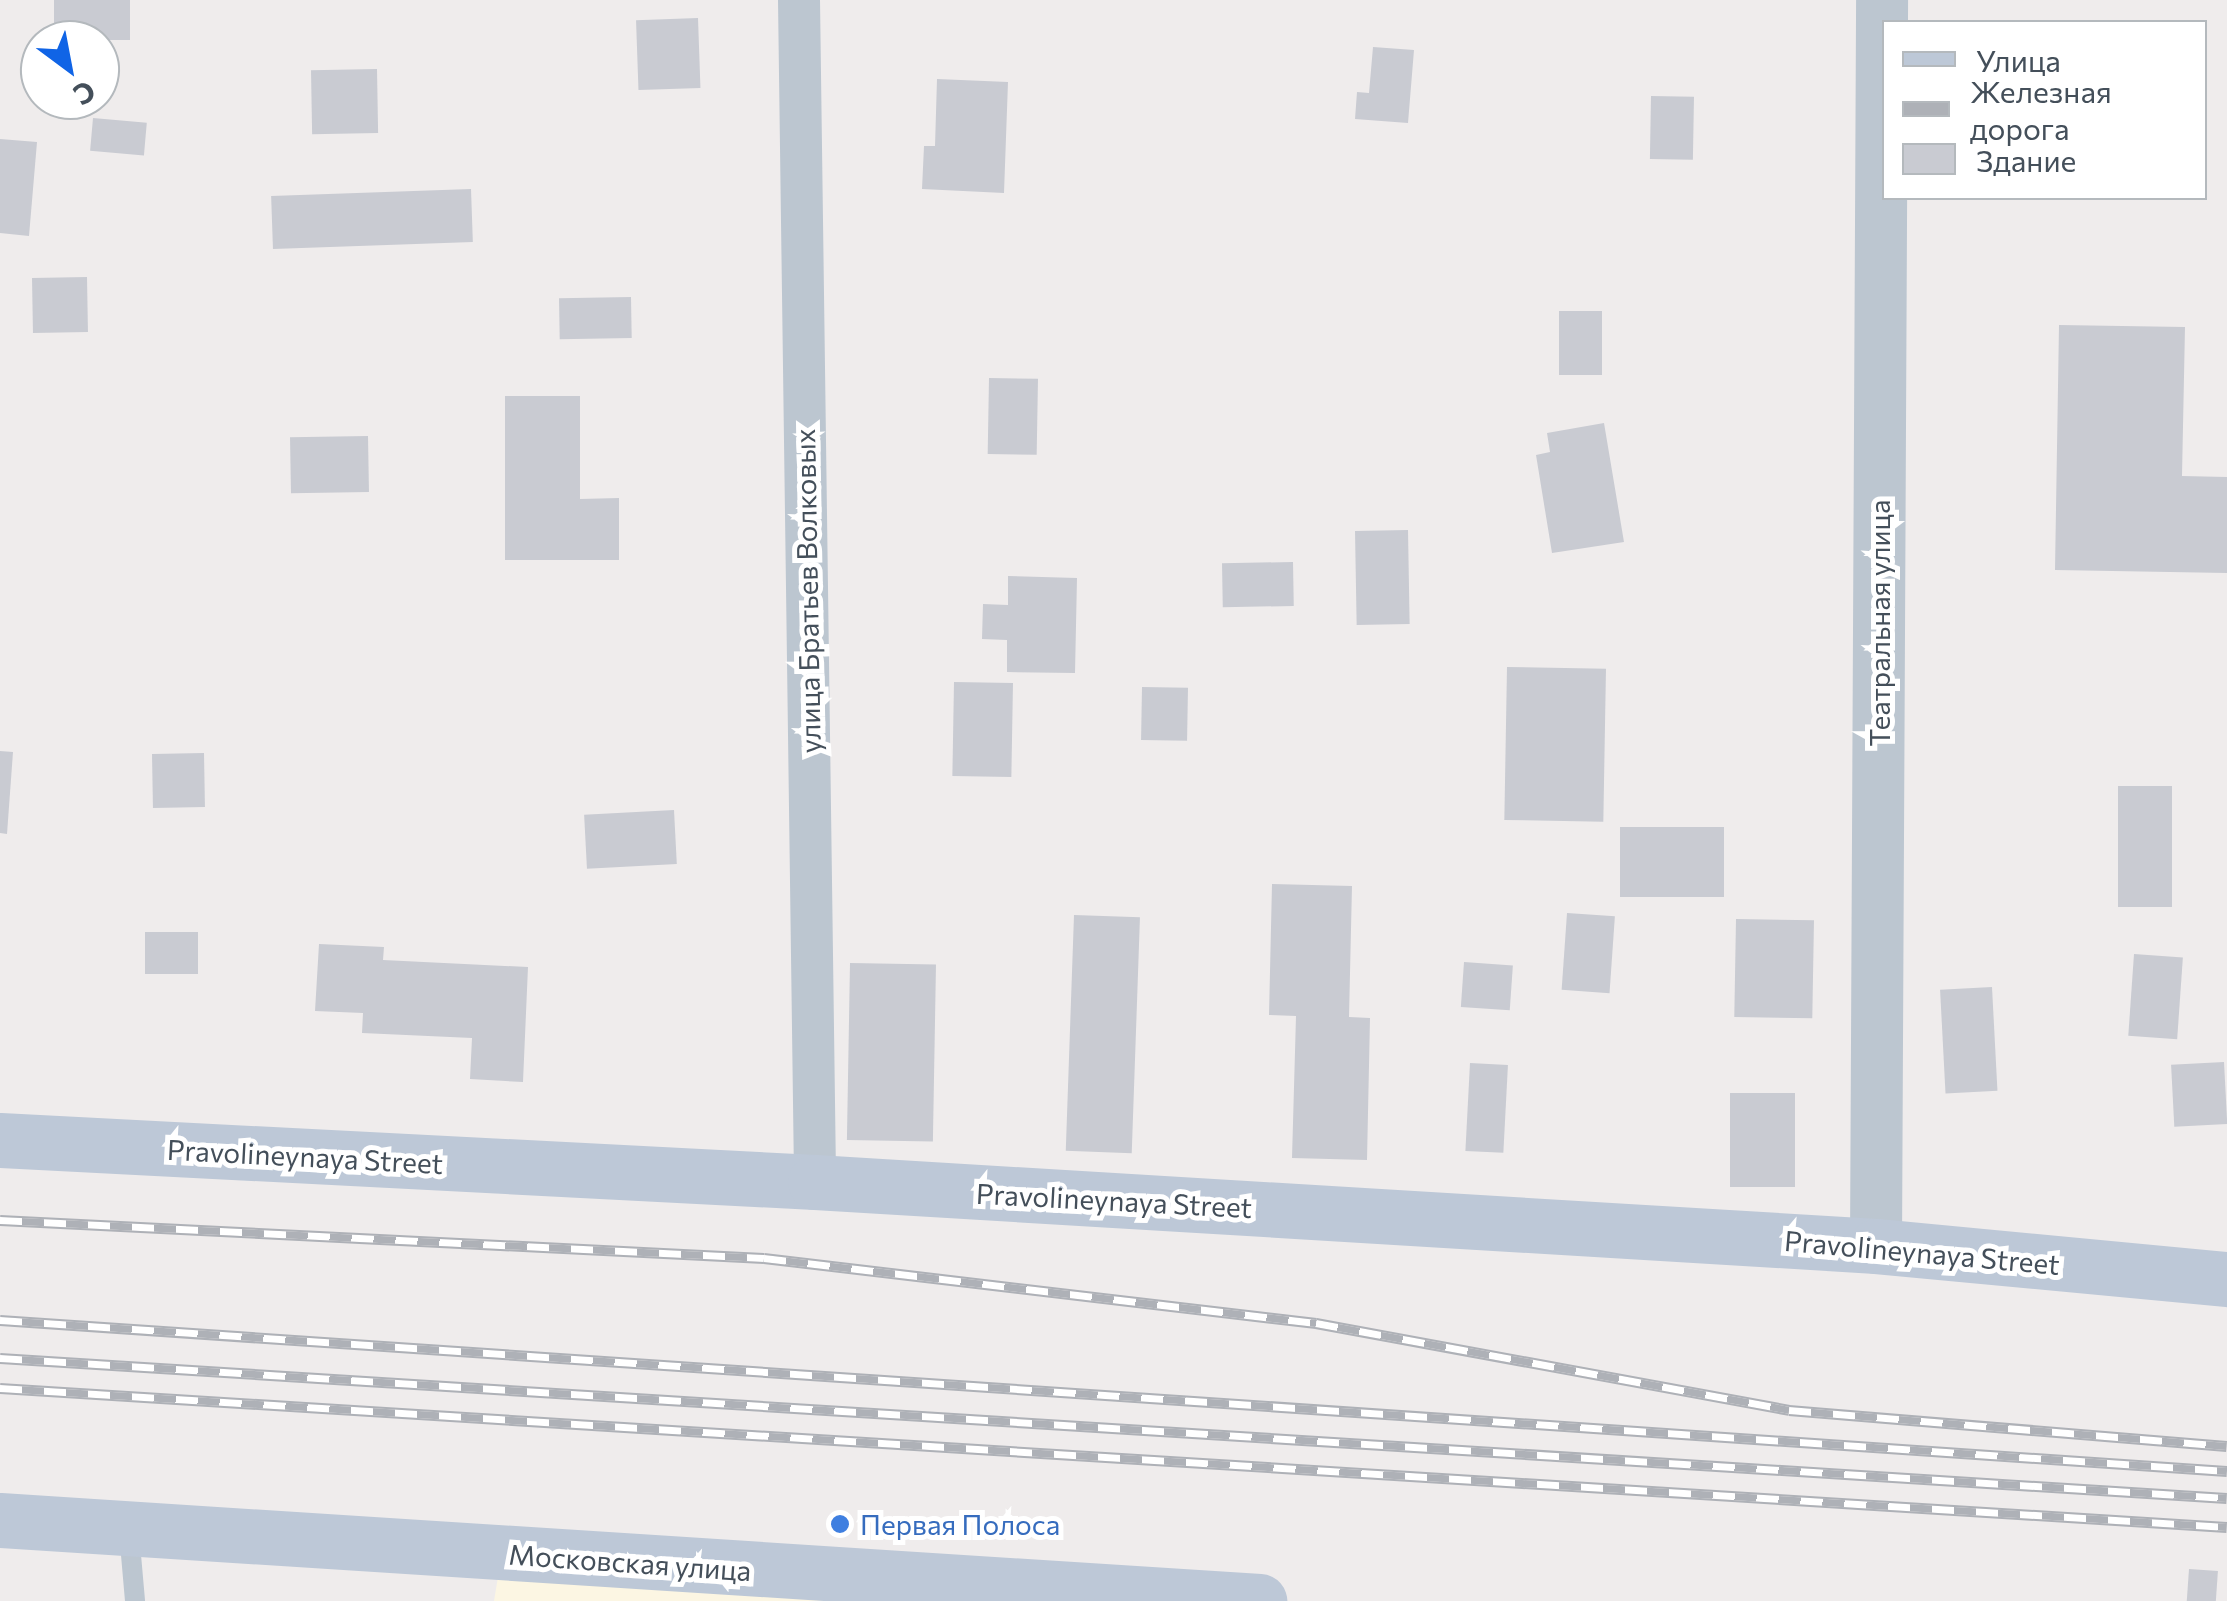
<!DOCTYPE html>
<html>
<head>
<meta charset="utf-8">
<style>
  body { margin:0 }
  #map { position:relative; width:2227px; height:1601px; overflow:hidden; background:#efecec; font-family:Commissioner,sans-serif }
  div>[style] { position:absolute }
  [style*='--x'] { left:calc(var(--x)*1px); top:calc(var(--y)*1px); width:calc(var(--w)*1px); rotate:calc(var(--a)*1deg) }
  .commercial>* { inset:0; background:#fcf6e3 }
  .building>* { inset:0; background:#c9cbd2; transform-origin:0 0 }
  .service>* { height:20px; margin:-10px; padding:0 10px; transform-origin:10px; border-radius:10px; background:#bcc6d0 }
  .minor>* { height:42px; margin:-21px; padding:0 21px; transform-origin:21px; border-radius:21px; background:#bcc6d0 }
  .tertiary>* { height:52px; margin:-26px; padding:0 26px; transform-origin:26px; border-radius:26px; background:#bcc6d0 }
  .secondary>* { height:55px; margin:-27.5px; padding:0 27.5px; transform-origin:27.5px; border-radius:27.5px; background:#bdc8d7 }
  .rail>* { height:11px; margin-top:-5.5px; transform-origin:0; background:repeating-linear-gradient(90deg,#fff 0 22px,#aeb1b7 0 44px); box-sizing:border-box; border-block:2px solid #aeb1b7 }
  .dots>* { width:28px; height:28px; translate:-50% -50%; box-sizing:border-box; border:5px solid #fff; border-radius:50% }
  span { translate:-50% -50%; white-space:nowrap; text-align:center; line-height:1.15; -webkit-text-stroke:10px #fff; paint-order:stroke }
  .street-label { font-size:28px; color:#444f5a }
  .shop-label { font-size:28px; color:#366cbe }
  .left { translate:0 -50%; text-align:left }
  .legend { position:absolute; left:1882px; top:20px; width:325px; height:180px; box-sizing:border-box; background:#fff; border:2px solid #b4b9bd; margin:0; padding:12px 18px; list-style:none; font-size:30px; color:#444f5a }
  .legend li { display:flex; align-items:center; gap:20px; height:50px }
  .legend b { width:50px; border:2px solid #b4b9bd }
  .north { position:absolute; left:20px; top:20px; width:100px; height:100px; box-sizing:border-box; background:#fff; border:2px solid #b4b9bd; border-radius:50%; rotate:148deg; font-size:28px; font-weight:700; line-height:40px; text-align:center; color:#444f5a }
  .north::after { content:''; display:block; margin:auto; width:35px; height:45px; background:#1064e6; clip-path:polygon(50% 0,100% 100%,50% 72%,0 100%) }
</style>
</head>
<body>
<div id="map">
  <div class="commercial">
    <i style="clip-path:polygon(498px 1577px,852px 1601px,494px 1601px)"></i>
  </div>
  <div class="building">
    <i style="left:54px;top:0;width:76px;height:40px"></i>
    <i style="left:698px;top:18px;width:70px;height:62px;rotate:88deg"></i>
    <i style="clip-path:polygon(1373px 47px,1414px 50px,1408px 123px,1355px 119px,1357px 92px,1369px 93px)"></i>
    <i style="left:377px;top:69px;width:64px;height:66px;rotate:89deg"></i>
    <i style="clip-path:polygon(937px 79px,1008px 82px,1004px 193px,922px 189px,924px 146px,935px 146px)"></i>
    <i style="left:1651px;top:96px;width:43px;height:63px;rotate:1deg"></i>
    <i style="left:93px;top:118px;width:54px;height:33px;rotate:5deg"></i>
    <i style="clip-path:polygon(0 139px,37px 142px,29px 236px,0 233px)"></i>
    <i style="left:471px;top:189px;width:53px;height:200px;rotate:88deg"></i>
    <i style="left:87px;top:277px;width:55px;height:55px;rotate:89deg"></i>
    <i style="left:631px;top:297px;width:41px;height:72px;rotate:89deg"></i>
    <i style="left:1559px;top:311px;width:43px;height:64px"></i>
    <i style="clip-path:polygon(2059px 325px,2185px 327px,2182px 476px,2227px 477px,2227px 573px,2055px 570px)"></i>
    <i style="left:989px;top:378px;width:49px;height:76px;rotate:1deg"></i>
    <i style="clip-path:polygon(505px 396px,580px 396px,580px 499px,619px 498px,619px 560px,505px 560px)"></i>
    <i style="clip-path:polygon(1604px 423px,1624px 542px,1552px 553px,1536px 455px,1550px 452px,1547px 433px)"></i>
    <i style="left:368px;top:436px;width:56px;height:78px;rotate:89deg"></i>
    <i style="left:1408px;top:530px;width:94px;height:53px;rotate:89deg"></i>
    <i style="left:1293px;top:562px;width:44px;height:71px;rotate:89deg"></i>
    <i style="clip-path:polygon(1008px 576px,1077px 578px,1075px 673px,1007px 672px,1007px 640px,982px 639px,983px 604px,1008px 605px)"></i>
    <i style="left:1507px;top:667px;width:99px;height:153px;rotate:1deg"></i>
    <i style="left:954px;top:682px;width:59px;height:94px;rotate:1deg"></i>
    <i style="left:1142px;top:687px;width:46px;height:53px;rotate:1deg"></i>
    <i style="clip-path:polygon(0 751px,13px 752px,7px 834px,0 833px)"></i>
    <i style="left:204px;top:753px;width:54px;height:52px;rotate:89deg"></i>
    <i style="left:2118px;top:786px;width:54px;height:121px"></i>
    <i style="left:674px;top:810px;width:54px;height:90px;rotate:87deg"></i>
    <i style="left:1620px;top:827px;width:104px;height:70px"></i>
    <i style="clip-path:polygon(1272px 884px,1352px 886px,1349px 1017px,1370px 1018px,1367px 1160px,1292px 1158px,1296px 1016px,1269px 1015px)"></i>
    <i style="left:1567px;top:913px;width:48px;height:77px;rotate:4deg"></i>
    <i style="left:1074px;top:915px;width:66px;height:236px;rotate:2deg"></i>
    <i style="left:1736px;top:919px;width:78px;height:98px;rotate:1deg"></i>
    <i style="left:145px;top:932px;width:53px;height:42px"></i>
    <i style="clip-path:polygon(319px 944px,384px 947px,383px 960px,528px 967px,523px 1082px,470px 1079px,472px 1038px,362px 1033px,363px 1013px,315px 1011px)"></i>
    <i style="left:2134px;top:954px;width:49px;height:82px;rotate:4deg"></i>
    <i style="left:1464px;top:962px;width:49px;height:45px;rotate:4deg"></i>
    <i style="left:850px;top:963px;width:86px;height:177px;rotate:1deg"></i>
    <i style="left:1992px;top:987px;width:104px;height:52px;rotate:87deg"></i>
    <i style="left:2224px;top:1062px;width:62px;height:53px;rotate:87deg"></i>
    <i style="left:1470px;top:1063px;width:38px;height:88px;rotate:3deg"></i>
    <i style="left:1730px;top:1093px;width:65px;height:94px"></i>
    <i style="left:2189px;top:1569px;width:29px;height:32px;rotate:4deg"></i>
  </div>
  <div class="service">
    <i style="--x:129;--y:1532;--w:69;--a:85"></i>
  </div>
  <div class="minor">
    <i style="--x:799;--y:0;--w:1182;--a:89.22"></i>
  </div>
  <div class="tertiary">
    <i style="--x:1876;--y:1246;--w:1246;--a:-89.72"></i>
  </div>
  <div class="secondary">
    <i style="--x:0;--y:1140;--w:816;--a:2.95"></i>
    <i style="--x:815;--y:1182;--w:1063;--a:3.45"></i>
    <i style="--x:1876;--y:1246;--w:353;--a:5.4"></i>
    <i style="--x:0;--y:1520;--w:1262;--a:3.68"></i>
  </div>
  <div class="rail">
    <i style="--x:0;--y:1220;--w:765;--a:2.85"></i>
    <i style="--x:764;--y:1258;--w:556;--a:6.72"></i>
    <i style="--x:1316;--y:1323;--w:481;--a:10.4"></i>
    <i style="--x:1789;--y:1410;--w:439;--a:4.7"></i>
    <i style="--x:0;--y:1320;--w:2232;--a:3.88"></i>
    <i style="--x:0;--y:1358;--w:2231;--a:3.6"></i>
    <i style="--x:0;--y:1388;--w:2231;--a:3.57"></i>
  </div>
  <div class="dots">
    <i style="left:840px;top:1524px;background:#3f7fe0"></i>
  </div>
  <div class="street-label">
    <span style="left:807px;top:591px;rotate:-91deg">улица Братьев Волковых</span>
    <span style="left:1879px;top:623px;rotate:-90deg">Театральная улица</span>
    <span style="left:305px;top:1156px;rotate:3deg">Pravolineynaya Street</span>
    <span style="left:1114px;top:1200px;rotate:3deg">Pravolineynaya Street</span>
    <span style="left:1922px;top:1252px;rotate:5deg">Pravolineynaya Street</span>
    <span style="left:630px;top:1562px;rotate:4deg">Московская улица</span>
  </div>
  <div class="shop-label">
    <span class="left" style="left:860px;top:1524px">Первая Полоса</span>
  </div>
  <ul class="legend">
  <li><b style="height:12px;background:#bdc8d7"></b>Улица</li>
  <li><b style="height:12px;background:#aeb1b7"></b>Железная дорога</li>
  <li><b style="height:28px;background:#c9cbd2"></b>Здание</li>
  </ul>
  <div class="north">С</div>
</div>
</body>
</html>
